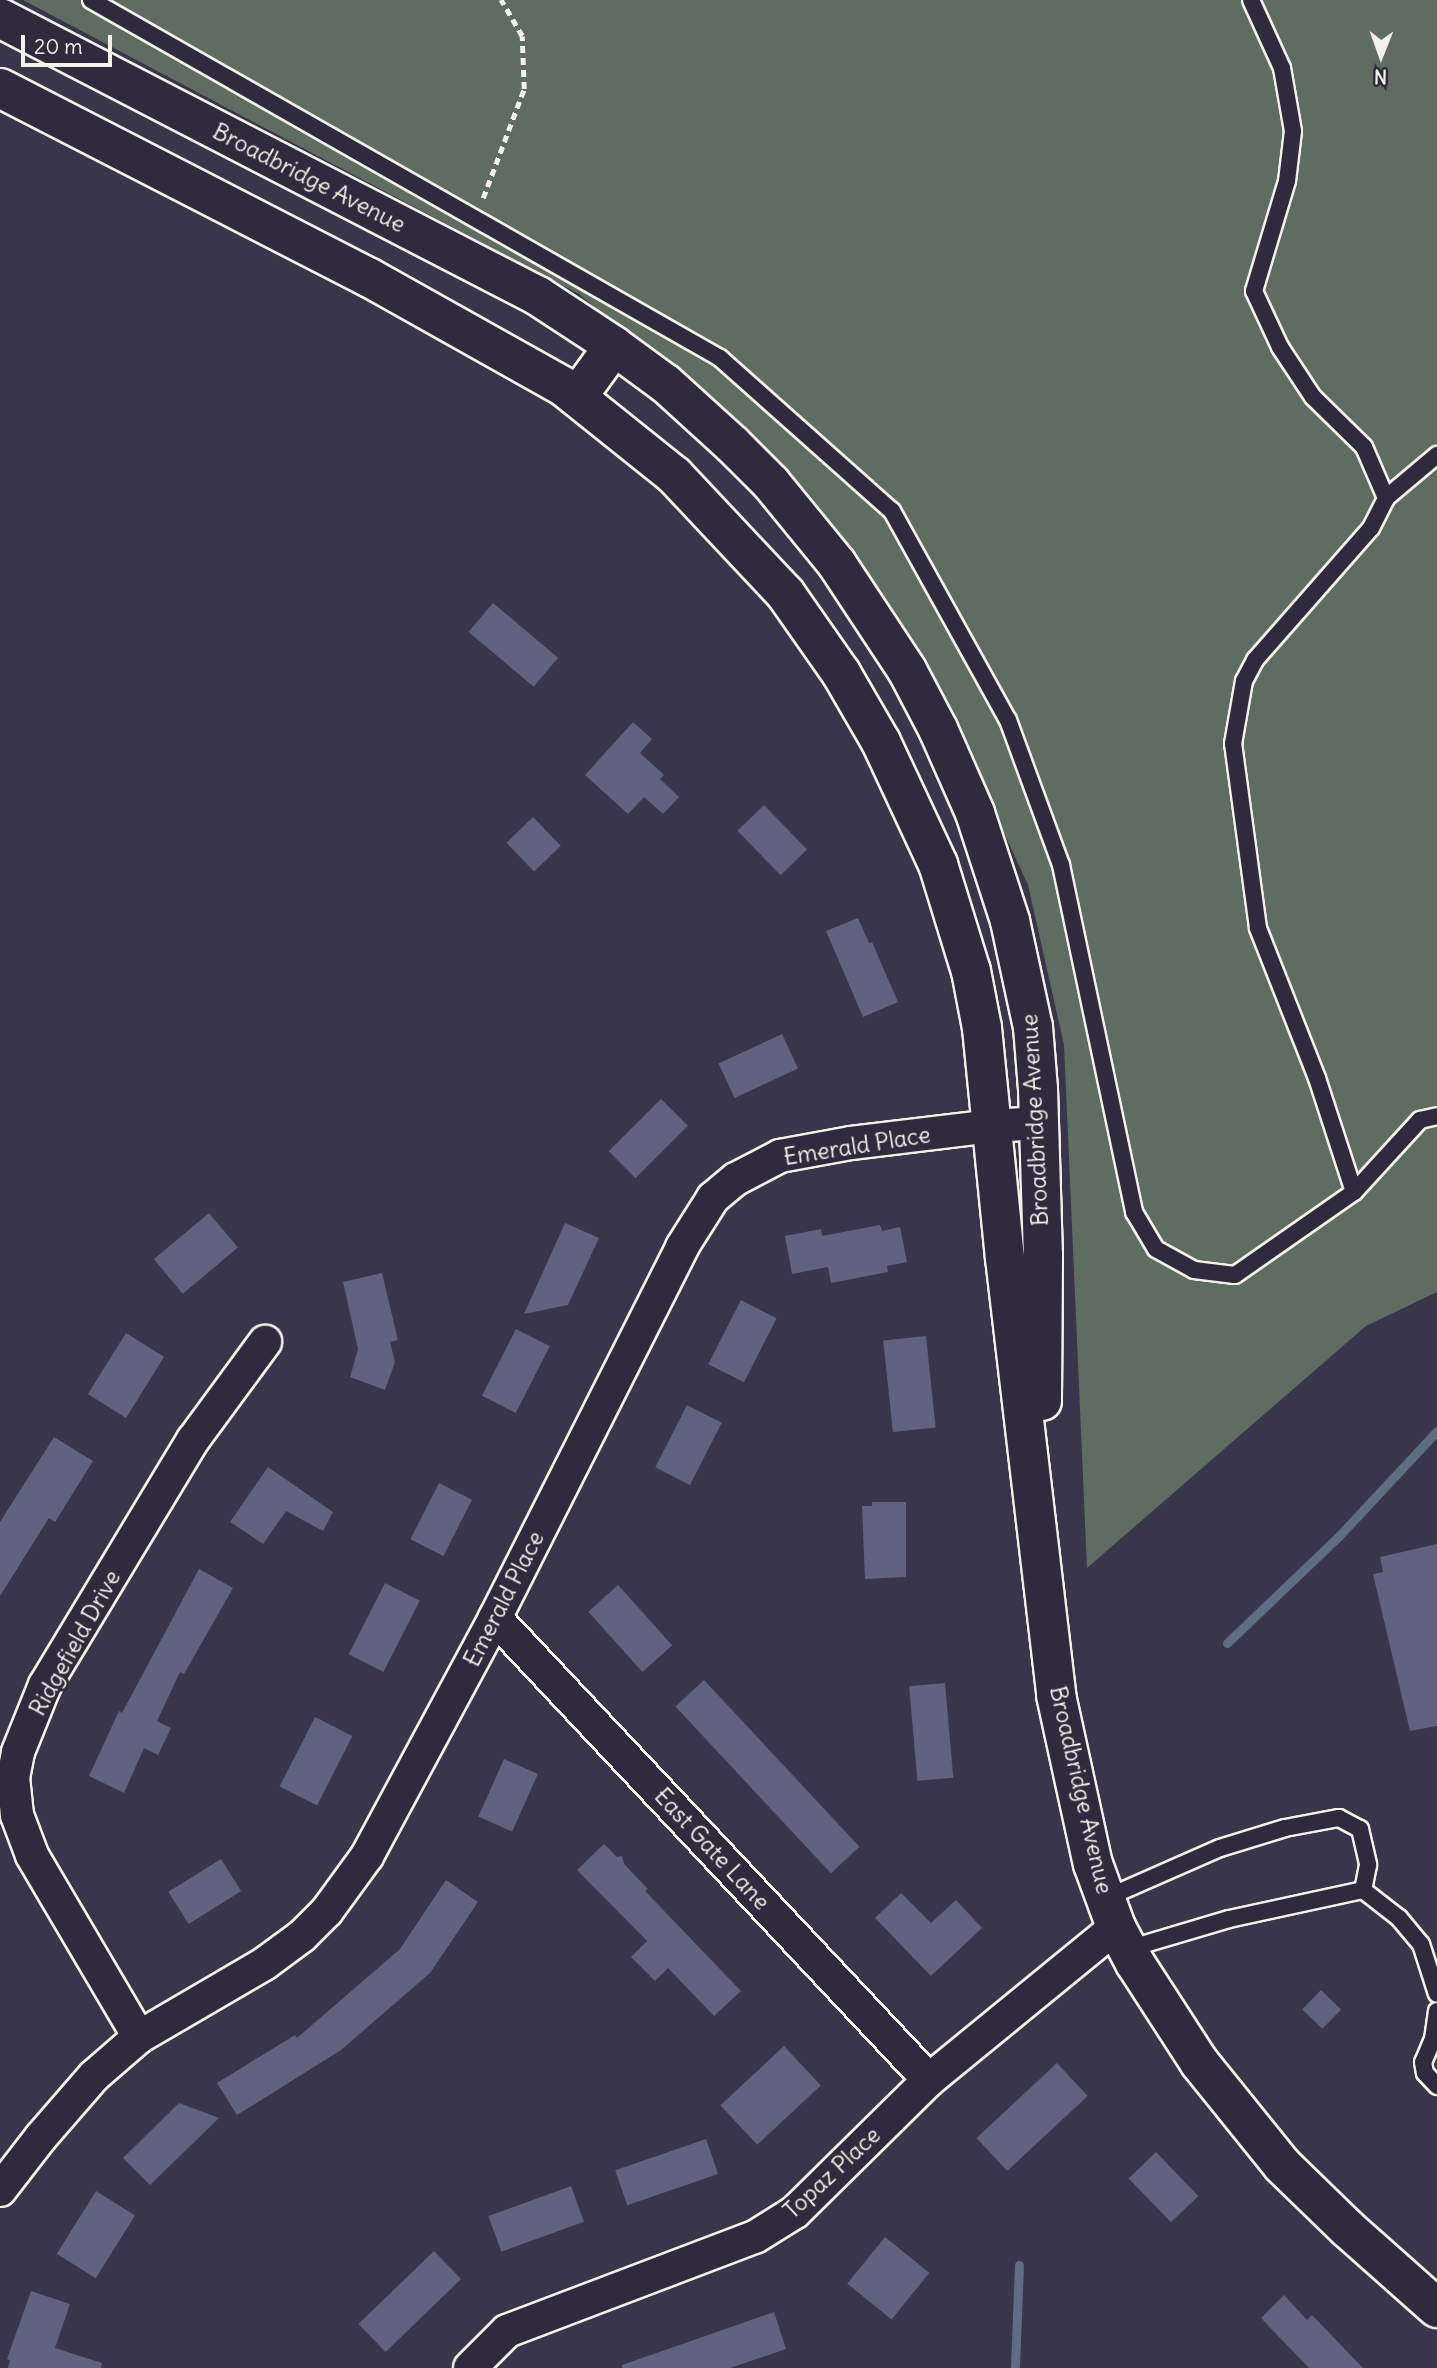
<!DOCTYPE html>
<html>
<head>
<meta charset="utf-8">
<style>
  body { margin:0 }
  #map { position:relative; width:1437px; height:2368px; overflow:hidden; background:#39354a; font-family:Delius,sans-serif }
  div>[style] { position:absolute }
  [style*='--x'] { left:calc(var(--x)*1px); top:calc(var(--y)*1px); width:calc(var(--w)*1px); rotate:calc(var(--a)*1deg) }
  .green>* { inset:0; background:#5f6c62 }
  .stream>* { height:9px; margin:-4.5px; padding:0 4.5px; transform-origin:4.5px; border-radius:4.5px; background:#5e6d84 }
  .building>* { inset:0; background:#60627f; transform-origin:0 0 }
  .path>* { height:4.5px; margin-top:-2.25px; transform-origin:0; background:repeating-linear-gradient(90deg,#f4f1e8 0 7px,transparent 0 12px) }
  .roads { filter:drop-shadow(2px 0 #f4f1e8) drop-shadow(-2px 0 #f4f1e8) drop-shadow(0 2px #f4f1e8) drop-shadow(0 -2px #f4f1e8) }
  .service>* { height:16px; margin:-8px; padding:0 8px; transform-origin:8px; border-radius:8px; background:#2f2a3d }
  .minor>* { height:32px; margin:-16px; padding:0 16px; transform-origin:16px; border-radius:16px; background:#2f2a3d }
  .secondary>* { height:38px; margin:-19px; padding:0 19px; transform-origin:19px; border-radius:19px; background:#2f2a3d }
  span { translate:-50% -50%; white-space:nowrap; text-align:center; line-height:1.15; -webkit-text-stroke:6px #2f2a3d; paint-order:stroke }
  .street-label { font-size:23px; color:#f4f1e8 }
  .north { position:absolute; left:1346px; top:21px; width:70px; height:70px; -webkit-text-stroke:5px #2f2a3d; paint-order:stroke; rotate:181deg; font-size:19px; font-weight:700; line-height:28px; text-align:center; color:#f4f1e8 }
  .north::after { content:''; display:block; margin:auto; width:24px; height:32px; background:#f4f1e8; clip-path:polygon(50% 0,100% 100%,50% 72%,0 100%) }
  .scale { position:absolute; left:21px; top:35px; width:91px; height:32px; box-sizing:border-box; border:4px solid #f4f1e8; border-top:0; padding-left:9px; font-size:21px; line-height:24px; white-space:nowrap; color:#f4f1e8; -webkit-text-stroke:5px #2f2a3d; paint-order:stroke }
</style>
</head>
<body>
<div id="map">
  <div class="green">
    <i style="clip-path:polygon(23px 0,1437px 0,1437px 1292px,1366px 1326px,1087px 1568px,1064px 1045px,1028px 885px,928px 668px,769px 451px,579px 294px)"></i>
  </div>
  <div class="stream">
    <i style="--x:1227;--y:1643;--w:153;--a:-43.7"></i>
    <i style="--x:1338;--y:1537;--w:145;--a:-47"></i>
    <i style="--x:1015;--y:2368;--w:103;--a:-87.8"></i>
  </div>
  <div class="building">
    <i style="left:493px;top:603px;width:85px;height:38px;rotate:40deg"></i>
    <i style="clip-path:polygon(633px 722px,652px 739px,640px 753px,664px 775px,660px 779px,679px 797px,663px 814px,644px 797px,628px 814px,585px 775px)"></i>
    <i style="left:764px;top:805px;width:62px;height:37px;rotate:46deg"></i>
    <i style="left:533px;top:817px;width:40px;height:37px;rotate:46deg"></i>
    <i style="clip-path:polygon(858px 918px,869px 943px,872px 942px,898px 1002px,863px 1017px,826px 931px)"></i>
    <i style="left:782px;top:1034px;width:38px;height:70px;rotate:65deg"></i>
    <i style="left:661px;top:1099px;width:38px;height:74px;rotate:45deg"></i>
    <i style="left:209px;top:1213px;width:45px;height:72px;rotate:50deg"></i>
    <i style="clip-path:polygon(565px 1223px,599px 1238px,568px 1305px,524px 1314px)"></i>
    <i style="clip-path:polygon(880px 1225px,882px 1231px,900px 1227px,907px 1262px,887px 1266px,888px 1272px,831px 1283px,828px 1267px,792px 1274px,785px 1236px,821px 1229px,822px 1236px)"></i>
    <i style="clip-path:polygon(382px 1273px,398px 1340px,390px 1342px,395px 1362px,385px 1390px,350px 1377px,358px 1349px,343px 1282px)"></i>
    <i style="left:741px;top:1300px;width:40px;height:72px;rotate:27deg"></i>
    <i style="left:516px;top:1329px;width:38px;height:75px;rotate:27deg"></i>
    <i style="left:126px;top:1333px;width:45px;height:72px;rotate:32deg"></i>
    <i style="left:926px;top:1336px;width:92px;height:43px;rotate:84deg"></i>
    <i style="left:687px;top:1405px;width:39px;height:70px;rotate:27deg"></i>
    <i style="clip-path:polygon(54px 1437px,93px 1461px,55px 1522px,49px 1518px,0 1596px,0 1522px)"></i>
    <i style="clip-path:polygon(268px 1467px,333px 1512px,323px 1531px,286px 1511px,263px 1544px,230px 1522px)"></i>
    <i style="left:439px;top:1483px;width:37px;height:63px;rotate:27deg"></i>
    <i style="clip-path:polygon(872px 1502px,906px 1502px,906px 1577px,865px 1579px,862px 1506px,872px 1506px)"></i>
    <i style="clip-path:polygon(1437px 1544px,1437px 1726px,1410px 1731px,1373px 1574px,1383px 1572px,1380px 1557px)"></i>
    <i style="clip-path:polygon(199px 1569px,233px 1588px,184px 1674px,180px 1672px,157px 1721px,171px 1728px,158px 1755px,144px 1748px,124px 1793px,89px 1776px,119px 1711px,122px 1713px)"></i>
    <i style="left:385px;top:1583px;width:39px;height:80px;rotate:27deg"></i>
    <i style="left:618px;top:1585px;width:81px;height:40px;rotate:48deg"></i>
    <i style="left:704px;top:1680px;width:228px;height:39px;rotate:47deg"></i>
    <i style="left:945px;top:1683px;width:95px;height:36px;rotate:85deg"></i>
    <i style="left:315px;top:1717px;width:42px;height:78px;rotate:27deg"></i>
    <i style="left:504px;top:1759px;width:37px;height:63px;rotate:24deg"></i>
    <i style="clip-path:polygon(604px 1844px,617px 1857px,622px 1856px,624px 1864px,648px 1889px,645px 1891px,741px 1991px,714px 2016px,668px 1968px,655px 1981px,631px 1957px,647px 1941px,577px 1870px)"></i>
    <i style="left:221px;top:1859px;width:38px;height:62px;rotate:58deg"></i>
    <i style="clip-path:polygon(446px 1880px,478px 1902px,430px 1973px,341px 2050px,237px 2115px,217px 2083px,295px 2035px,297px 2038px,400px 1949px)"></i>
    <i style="clip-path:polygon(901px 1893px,931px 1923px,956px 1900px,982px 1928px,931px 1976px,875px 1918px)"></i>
    <i style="left:1321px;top:1990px;width:28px;height:27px;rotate:44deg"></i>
    <i style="left:784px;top:2046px;width:54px;height:87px;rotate:47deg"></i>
    <i style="left:1057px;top:2063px;width:45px;height:110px;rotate:47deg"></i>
    <i style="clip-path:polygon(179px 2103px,219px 2118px,150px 2185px,123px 2158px)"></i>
    <i style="left:706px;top:2139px;width:37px;height:96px;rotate:71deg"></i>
    <i style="left:1156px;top:2152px;width:61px;height:38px;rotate:46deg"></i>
    <i style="left:571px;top:2186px;width:38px;height:88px;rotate:70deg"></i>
    <i style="left:96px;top:2191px;width:46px;height:74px;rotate:32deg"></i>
    <i style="left:885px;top:2237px;width:57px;height:60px;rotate:39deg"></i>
    <i style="left:434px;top:2251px;width:39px;height:105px;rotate:46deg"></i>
    <i style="clip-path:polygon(31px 2291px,70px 2304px,55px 2348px,102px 2363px,101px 2368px,8px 2368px,10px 2360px,7px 2359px)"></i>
    <i style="clip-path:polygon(1284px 2295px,1307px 2320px,1312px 2315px,1363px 2368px,1309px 2368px,1261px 2318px)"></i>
    <i style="clip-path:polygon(774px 2312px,786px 2349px,730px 2368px,622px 2368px,622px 2365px)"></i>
  </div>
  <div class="path">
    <i style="--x:483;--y:198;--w:116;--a:-69.4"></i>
    <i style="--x:524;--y:89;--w:53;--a:-92.2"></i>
    <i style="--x:522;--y:36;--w:42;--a:-120.3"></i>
  </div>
  <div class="roads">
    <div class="service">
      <i style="--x:91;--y:0;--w:724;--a:29.65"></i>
      <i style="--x:720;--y:358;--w:230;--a:41.7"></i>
      <i style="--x:892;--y:511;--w:239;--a:61"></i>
      <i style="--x:1008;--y:720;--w:154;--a:69.9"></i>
      <i style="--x:1061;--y:865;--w:355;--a:78.1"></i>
      <i style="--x:1134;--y:1212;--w:43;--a:59.3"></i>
      <i style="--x:1156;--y:1249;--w:43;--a:28.9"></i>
      <i style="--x:1194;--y:1270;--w:41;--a:7"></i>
      <i style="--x:1235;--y:1275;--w:145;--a:-34.9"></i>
      <i style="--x:1354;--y:1192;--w:98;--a:-47.5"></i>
      <i style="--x:1420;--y:1120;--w:17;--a:-13"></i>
      <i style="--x:1251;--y:0;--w:75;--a:65.5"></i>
      <i style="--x:1282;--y:68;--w:64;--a:80.1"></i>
      <i style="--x:1293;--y:131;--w:50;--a:96.8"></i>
      <i style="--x:1287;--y:181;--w:115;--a:106.7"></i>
      <i style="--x:1254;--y:291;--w:62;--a:65.1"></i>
      <i style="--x:1280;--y:347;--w:60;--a:56.6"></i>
      <i style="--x:1313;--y:397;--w:71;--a:44.4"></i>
      <i style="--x:1364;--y:447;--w:56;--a:66.7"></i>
      <i style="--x:1354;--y:1192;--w:120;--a:-108"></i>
      <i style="--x:1317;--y:1078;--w:161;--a:-111.5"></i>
      <i style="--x:1258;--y:928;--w:186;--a:-97.7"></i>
      <i style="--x:1233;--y:744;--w:64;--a:-80.1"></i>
      <i style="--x:1244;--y:681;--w:24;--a:-62"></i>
      <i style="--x:1255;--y:660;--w:176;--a:-48.7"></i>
      <i style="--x:1371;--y:528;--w:34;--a:-63"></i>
      <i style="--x:1386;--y:498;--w:67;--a:-40.1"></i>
      <i style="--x:1363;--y:1890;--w:46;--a:37.9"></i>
      <i style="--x:1399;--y:1918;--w:34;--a:50"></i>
      <i style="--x:1421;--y:1944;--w:52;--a:72.3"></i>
      <i style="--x:1106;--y:1898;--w:124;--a:-23.7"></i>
      <i style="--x:1220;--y:1848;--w:68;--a:-17.1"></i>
      <i style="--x:1285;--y:1828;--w:55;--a:-10.5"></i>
      <i style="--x:1339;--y:1818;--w:24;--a:28"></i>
      <i style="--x:1360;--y:1829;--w:37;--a:77"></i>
      <i style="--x:1368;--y:1865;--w:25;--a:101"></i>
      <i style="--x:1363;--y:1890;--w:137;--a:167.8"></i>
      <i style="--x:1229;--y:1919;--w:105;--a:163.5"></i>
      <i style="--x:1437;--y:2011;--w:28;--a:98"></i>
      <i style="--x:1433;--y:2039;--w:25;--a:113"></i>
      <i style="--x:1423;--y:2062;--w:11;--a:80"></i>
      <i style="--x:1425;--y:2073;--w:18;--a:47"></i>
    </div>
    <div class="minor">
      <i style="--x:495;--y:1618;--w:634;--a:46.79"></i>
      <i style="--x:139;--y:2037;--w:211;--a:-120.5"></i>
      <i style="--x:32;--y:1855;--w:43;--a:-110.6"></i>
      <i style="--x:17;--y:1815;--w:37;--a:-96"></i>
      <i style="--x:13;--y:1778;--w:26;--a:-79"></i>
      <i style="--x:18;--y:1752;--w:72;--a:-68.1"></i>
      <i style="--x:45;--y:1685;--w:286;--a:-58.9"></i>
      <i style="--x:193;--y:1440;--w:122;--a:-53.7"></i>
      <i style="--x:0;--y:2190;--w:67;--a:-52.3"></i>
      <i style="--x:41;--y:2137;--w:81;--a:-49"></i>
      <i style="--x:94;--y:2076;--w:60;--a:-40.9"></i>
      <i style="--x:139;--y:2037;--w:145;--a:-30.3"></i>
      <i style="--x:264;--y:1964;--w:47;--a:-36.4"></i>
      <i style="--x:302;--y:1936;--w:35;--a:-45"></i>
      <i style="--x:327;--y:1911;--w:68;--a:-54"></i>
      <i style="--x:367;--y:1856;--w:270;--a:-61.7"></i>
      <i style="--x:495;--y:1618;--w:415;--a:-63.2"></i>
      <i style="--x:682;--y:1247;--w:58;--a:-57.7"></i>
      <i style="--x:713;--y:1198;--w:30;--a:-40"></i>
      <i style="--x:736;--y:1179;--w:50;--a:-27.6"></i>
      <i style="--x:780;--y:1156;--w:72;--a:-10.4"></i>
      <i style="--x:851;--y:1143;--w:141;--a:-6.9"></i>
      <i style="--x:991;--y:1126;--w:49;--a:-3.5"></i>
      <i style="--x:470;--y:2368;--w:52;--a:-45"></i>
      <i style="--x:507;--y:2331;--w:265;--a:-20.8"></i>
      <i style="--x:755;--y:2237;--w:47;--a:-32"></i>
      <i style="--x:795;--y:2212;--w:188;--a:-44.6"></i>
      <i style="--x:929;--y:2080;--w:242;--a:-39.3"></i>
    </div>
    <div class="secondary">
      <i style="--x:0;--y:18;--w:606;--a:27.33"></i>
      <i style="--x:538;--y:296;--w:91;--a:33.3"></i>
      <i style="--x:614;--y:346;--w:64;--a:36.2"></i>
      <i style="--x:666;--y:384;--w:89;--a:42.3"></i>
      <i style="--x:732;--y:444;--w:55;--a:45"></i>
      <i style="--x:771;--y:483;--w:104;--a:50.8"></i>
      <i style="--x:837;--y:564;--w:127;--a:56.6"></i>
      <i style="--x:907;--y:670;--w:67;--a:62.3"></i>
      <i style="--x:938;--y:729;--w:92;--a:66.2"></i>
      <i style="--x:975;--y:813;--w:114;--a:72"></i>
      <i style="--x:1010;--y:921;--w:108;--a:77.8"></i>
      <i style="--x:1033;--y:1027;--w:62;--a:85.4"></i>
      <i style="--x:1038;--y:1089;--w:166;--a:88.3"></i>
      <i style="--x:1043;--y:1255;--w:146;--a:90.4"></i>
      <i style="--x:0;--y:88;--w:416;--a:27.2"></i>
      <i style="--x:370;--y:278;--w:223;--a:29.3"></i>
      <i style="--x:564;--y:387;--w:142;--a:38.7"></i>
      <i style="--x:675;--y:476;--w:161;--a:46.8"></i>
      <i style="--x:785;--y:593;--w:98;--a:55"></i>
      <i style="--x:841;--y:673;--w:80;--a:59.9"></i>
      <i style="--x:881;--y:742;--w:135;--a:65"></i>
      <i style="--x:938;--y:864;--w:112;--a:72.9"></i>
      <i style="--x:971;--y:971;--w:58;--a:79.1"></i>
      <i style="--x:982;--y:1028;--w:231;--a:84.3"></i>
      <i style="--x:1005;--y:1258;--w:440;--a:83.3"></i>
      <i style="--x:1056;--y:1695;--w:173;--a:77.7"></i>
      <i style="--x:1093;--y:1864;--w:67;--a:69.9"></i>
      <i style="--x:1116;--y:1927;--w:41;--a:62.2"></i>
      <i style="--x:1135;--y:1963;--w:118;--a:57.1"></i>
      <i style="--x:1199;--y:2062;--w:132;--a:51.1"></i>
      <i style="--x:1282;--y:2165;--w:92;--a:44.1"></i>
      <i style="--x:1348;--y:2229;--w:119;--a:41.6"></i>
      <i style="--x:577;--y:397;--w:63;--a:-54"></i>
    </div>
  </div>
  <div class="street-label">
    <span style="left:309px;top:178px;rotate:27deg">Broadbridge Avenue</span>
    <span style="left:1035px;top:1120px;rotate:-93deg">Broadbridge Avenue</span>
    <span style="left:857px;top:1146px;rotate:-9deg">Emerald Place</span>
    <span style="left:504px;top:1599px;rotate:-63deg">Emerald Place</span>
    <span style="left:75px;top:1643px;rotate:-61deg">Ridgefield Drive</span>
    <span style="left:1081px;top:1790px;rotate:77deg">Broadbridge Avenue</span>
    <span style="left:712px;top:1849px;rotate:47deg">East Gate Lane</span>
    <span style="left:832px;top:2173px;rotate:-43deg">Topaz Place</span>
  </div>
  <div class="north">N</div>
  <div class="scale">20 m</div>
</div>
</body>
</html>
